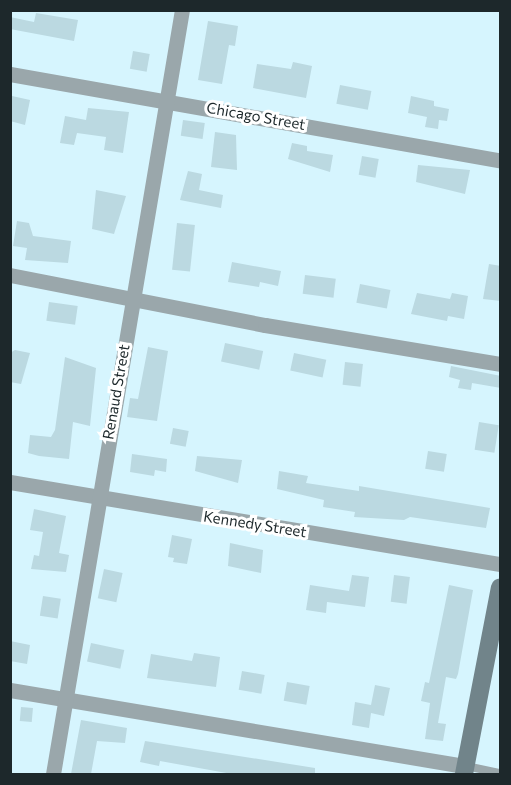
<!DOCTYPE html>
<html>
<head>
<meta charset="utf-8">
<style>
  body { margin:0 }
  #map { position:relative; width:511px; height:785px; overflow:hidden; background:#d6f5fe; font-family:Commissioner,sans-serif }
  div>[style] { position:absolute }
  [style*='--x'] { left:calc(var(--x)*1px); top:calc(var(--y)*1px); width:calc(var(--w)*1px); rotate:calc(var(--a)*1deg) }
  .building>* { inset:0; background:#bbd9e1; transform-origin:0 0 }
  .lane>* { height:8px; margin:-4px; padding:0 4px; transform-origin:4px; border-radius:4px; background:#9aa7ab }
  .street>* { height:15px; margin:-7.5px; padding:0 7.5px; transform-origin:7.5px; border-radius:7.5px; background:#9aa7ab }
  .secondary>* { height:18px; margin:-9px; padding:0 9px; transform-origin:9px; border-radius:9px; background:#71848a }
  span { translate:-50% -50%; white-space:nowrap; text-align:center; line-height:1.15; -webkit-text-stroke:6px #fff; paint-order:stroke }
  .street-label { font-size:15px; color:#1d282b }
  .frame { position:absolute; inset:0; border:12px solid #1d282b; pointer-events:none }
</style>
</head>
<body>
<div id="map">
  <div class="building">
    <i style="clip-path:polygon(36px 13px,78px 20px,74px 41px,10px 29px,10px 17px,34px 22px)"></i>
    <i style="clip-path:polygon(208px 21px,238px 26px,235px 46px,229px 45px,222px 84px,198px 80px)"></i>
    <i style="left:133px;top:51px;width:17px;height:18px;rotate:10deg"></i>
    <i style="clip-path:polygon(293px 62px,312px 66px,306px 98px,253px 88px,257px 64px,291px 69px)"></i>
    <i style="left:340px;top:85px;width:32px;height:19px;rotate:11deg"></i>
    <i style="clip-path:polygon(12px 96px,30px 100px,25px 125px,10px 121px)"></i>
    <i style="clip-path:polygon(411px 96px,434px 101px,434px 106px,449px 109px,447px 121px,439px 120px,438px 129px,425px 127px,427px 117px,408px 113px)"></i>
    <i style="clip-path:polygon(88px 108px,129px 112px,123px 153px,104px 150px,106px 137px,77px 133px,74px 145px,60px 143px,65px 116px,86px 120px)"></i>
    <i style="left:183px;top:120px;width:22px;height:16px;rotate:8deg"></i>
    <i style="clip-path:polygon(215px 132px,236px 135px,237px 170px,211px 167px)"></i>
    <i style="clip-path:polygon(292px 143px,307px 146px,307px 151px,333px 155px,330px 172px,288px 159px)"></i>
    <i style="left:362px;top:156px;width:17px;height:19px;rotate:10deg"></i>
    <i style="clip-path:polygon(418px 165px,470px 170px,465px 194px,416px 182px)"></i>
    <i style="clip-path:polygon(188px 171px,202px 174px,199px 190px,223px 195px,221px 208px,180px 200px)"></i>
    <i style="clip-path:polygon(96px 190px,126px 196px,114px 234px,92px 229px)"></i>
    <i style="clip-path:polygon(17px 221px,29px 223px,33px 236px,71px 241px,68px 263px,25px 260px,27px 248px,13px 246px)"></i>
    <i style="left:177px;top:223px;width:18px;height:47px;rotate:6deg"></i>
    <i style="clip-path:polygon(232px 262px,281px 271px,278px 286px,260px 282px,259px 287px,228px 282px)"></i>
    <i style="clip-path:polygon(489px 264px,501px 266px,501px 301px,483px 299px)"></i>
    <i style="left:305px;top:275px;width:31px;height:19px;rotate:7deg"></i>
    <i style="left:360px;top:284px;width:31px;height:19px;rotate:11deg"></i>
    <i style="clip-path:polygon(417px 293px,450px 299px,452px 293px,468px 296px,464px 319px,448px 316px,447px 321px,411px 314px)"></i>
    <i style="left:49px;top:302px;width:29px;height:19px;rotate:8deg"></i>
    <i style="left:225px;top:343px;width:39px;height:19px;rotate:12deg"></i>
    <i style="clip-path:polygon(148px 347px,168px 351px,157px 421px,127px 417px,130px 398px,138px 399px)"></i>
    <i style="clip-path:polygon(15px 350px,30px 353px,21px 384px,10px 382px,10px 353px)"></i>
    <i style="left:294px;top:353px;width:33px;height:18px;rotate:12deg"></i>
    <i style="clip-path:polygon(65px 357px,96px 368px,90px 426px,73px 422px,69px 459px,39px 456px,28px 453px,30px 435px,51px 437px,55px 430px)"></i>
    <i style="left:345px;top:362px;width:18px;height:23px;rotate:6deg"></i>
    <i style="clip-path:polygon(451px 366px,501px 376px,501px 388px,472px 383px,471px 390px,458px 388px,460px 380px,449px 377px)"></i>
    <i style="left:479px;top:422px;width:20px;height:28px;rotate:9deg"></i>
    <i style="left:173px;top:428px;width:16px;height:16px;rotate:11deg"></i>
    <i style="left:428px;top:451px;width:19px;height:18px;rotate:9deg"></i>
    <i style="clip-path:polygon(132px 454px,167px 459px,166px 472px,155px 470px,154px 476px,130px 472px)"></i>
    <i style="clip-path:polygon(197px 456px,242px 460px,238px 483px,195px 471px)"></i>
    <i style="clip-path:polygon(279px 471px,308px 476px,306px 483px,359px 491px,359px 486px,490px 508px,486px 528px,410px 517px,404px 520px,354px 517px,355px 512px,323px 507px,324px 500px,277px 489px)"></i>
    <i style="clip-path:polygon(34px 509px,66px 516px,59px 553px,69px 555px,66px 572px,31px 569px,34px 555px,39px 556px,43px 532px,30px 530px)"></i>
    <i style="clip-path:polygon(172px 535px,192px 539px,187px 564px,173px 562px,174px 558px,168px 557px)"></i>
    <i style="clip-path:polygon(230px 543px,263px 550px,261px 573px,228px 566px)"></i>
    <i style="left:104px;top:569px;width:19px;height:30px;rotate:12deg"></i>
    <i style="clip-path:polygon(352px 575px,369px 577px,365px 607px,327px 602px,326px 613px,306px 610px,310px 585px,349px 591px)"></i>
    <i style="left:394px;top:575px;width:16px;height:27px;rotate:7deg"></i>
    <i style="clip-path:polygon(449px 585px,473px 590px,458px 674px,456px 679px,446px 677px,438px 723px,446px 724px,443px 741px,425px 739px,430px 703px,421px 701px,425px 682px,429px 683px)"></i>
    <i style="left:43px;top:596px;width:18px;height:20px;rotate:9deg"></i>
    <i style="clip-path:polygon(10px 641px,30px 645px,27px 664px,10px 661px)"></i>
    <i style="left:91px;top:643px;width:34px;height:19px;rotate:12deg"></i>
    <i style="clip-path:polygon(194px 653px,220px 657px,216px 687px,147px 678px,151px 654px,192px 661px)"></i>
    <i style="left:242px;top:671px;width:23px;height:19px;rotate:10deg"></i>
    <i style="left:287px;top:682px;width:23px;height:19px;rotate:10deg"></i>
    <i style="clip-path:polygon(375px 685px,390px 688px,384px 716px,371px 713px,369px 728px,352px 725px,355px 702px,371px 705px)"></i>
    <i style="left:21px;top:707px;width:12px;height:14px;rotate:5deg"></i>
    <i style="clip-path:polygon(81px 720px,127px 728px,125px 743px,97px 741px,91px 774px,71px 774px)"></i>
    <i style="clip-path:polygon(145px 741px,315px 768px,315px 774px,232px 774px,160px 761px,159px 766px,140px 762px)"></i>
  </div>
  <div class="lane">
    <i style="--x:466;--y:766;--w:35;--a:12"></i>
  </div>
  <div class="street">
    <i style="--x:10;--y:74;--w:497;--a:10"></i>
    <i style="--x:10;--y:275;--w:260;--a:11.1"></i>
    <i style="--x:265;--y:325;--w:238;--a:9.4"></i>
    <i style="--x:10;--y:482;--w:497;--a:9.5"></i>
    <i style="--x:10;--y:690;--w:462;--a:9.5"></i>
    <i style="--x:53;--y:774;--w:775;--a:-80.42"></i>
  </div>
  <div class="secondary">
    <i style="--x:464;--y:774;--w:190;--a:-79.1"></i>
  </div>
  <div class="street-label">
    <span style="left:256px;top:116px;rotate:10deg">Chicago Street</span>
    <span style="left:116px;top:392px;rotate:-80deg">Renaud Street</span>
    <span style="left:255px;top:524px;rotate:9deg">Kennedy Street</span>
  </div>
  <div class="frame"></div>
</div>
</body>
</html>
